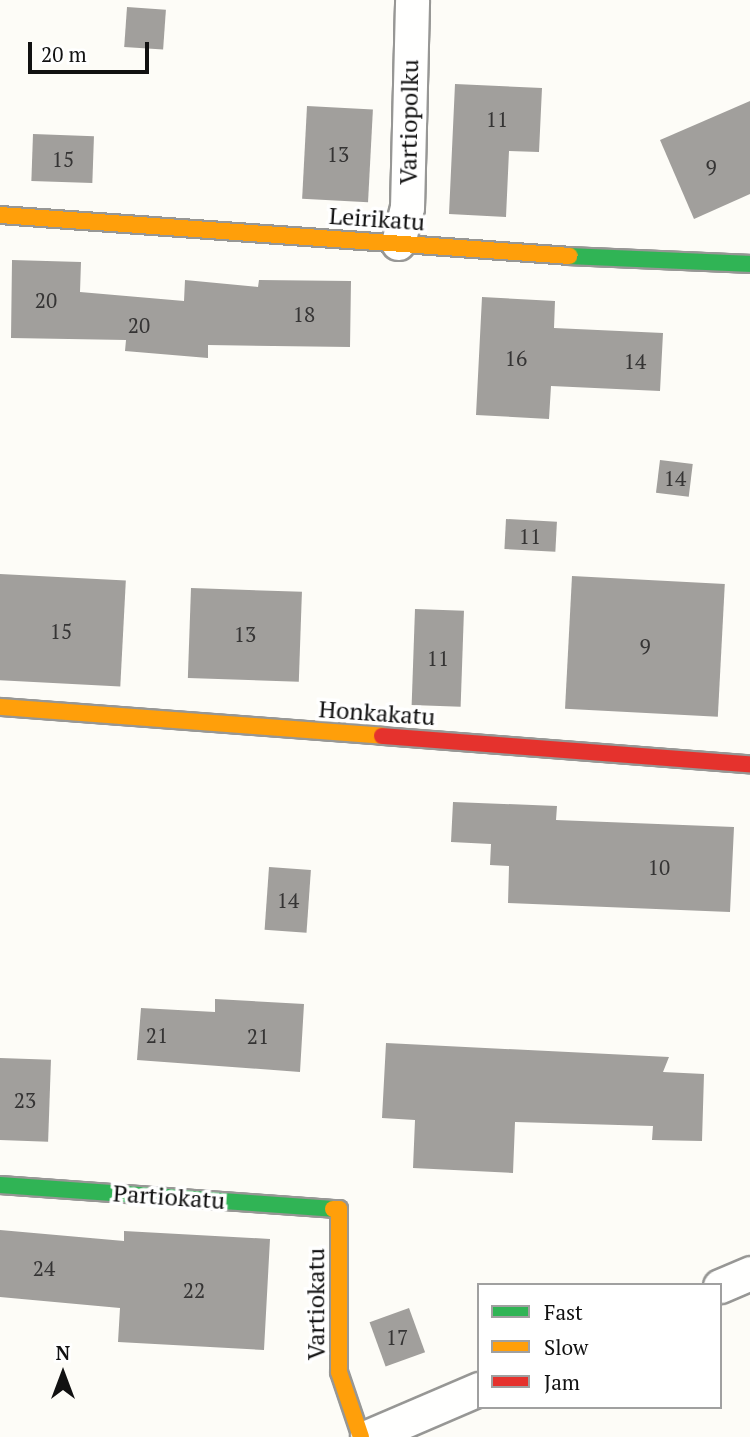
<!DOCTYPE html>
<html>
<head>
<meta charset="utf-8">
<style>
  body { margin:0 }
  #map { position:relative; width:750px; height:1437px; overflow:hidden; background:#fdfcf7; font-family:"PT Serif",serif }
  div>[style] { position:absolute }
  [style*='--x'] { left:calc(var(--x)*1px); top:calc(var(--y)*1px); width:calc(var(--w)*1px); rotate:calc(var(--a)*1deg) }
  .building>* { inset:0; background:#a19f9c; transform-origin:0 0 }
  .roads { filter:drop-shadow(2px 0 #979795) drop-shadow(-2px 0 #979795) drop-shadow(0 2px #979795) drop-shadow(0 -2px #979795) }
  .street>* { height:33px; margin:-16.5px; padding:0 16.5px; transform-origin:16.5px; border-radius:16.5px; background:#fffffe }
  .fast>* { height:16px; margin:-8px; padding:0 8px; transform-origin:8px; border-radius:8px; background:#30b455 }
  .slow>* { height:16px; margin:-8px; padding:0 8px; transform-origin:8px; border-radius:8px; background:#ff9f0a }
  .jam>* { height:16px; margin:-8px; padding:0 8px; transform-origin:8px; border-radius:8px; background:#e5322d }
  span { translate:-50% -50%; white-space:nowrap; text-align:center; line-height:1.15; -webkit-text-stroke:7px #fff; paint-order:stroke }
  .number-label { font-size:21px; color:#353434 }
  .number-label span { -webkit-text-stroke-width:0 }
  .street-label { font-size:24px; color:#111 }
  .legend { position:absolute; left:477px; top:1283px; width:245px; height:126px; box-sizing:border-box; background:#fff; border:2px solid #a0a0a0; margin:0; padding:9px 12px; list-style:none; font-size:21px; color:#111 }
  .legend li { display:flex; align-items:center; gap:14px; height:35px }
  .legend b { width:35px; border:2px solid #a0a0a0 }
  .north { position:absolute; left:28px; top:1339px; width:70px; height:70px; -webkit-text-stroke:5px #fff; paint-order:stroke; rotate:0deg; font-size:19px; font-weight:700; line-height:28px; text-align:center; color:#111 }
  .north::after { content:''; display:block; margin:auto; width:24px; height:32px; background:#111; clip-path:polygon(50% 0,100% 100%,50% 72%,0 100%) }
  .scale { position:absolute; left:28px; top:42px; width:121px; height:32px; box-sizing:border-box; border:4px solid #111; border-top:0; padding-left:9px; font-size:21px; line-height:24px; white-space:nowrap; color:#111; -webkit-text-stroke:5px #fff; paint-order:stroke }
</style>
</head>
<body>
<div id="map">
  <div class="building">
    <i style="left:127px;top:7px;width:39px;height:40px;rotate:4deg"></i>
    <i style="clip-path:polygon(455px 84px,542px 88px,539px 152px,509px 151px,506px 217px,449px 214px)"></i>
    <i style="clip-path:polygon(750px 101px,750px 194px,694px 219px,660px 140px)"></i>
    <i style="left:307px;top:106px;width:66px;height:93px;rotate:3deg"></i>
    <i style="left:33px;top:134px;width:61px;height:47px;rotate:2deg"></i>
    <i style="clip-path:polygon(12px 260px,81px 262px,80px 292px,184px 301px,185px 280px,258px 287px,259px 280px,351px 281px,350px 347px,208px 345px,208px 358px,125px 351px,126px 340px,11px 338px)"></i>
    <i style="clip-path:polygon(482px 297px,555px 301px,554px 328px,663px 333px,660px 391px,551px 386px,549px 419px,476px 415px)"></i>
    <i style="left:660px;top:460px;width:33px;height:33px;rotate:7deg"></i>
    <i style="left:506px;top:519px;width:51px;height:30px;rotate:3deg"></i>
    <i style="left:0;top:574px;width:126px;height:106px;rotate:3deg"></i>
    <i style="left:572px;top:576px;width:153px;height:133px;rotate:3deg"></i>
    <i style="left:191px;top:588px;width:111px;height:90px;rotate:2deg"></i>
    <i style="left:415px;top:609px;width:49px;height:96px;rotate:2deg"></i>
    <i style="clip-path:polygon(453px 802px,557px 806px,556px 820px,734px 827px,730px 912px,508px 903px,509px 866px,490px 865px,491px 844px,451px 842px)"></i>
    <i style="left:269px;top:867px;width:42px;height:63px;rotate:4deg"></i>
    <i style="clip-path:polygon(215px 999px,304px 1004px,300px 1072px,137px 1060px,141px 1008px,215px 1012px)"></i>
    <i style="clip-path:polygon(386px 1043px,669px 1057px,663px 1072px,704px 1074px,702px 1141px,652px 1140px,653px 1126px,515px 1122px,513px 1173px,413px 1168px,415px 1120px,382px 1118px)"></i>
    <i style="left:0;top:1058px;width:51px;height:82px;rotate:2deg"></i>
    <i style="clip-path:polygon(0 1230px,124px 1241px,124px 1231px,270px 1239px,264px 1350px,118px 1342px,120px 1308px,0 1297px)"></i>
    <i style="left:409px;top:1308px;width:47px;height:42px;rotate:70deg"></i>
  </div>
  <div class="roads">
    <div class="street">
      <i style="--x:398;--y:243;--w:36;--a:-76"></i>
      <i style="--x:407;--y:208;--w:208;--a:-88.6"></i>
      <i style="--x:720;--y:1286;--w:33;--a:-23"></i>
      <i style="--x:367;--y:1437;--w:122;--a:-23.2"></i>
    </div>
    <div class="fast">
      <i style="--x:570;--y:256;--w:180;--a:2.5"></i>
      <i style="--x:0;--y:1185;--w:334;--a:4.1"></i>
    </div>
    <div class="slow">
      <i style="--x:0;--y:215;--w:571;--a:4.11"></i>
      <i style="--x:0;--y:707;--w:383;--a:4.3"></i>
      <i style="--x:333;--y:1209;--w:6;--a:0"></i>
      <i style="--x:339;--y:1209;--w:163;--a:90"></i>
      <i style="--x:339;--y:1372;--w:69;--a:71.3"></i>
    </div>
    <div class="jam">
      <i style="--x:382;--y:736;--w:369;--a:4.4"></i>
    </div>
  </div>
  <div class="number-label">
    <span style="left:497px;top:119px">11</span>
    <span style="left:338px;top:154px">13</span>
    <span style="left:63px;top:159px">15</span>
    <span style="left:711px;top:167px">9</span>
    <span style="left:46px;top:300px">20</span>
    <span style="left:304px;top:314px">18</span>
    <span style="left:139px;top:325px">20</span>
    <span style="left:516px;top:358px">16</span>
    <span style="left:635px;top:361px">14</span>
    <span style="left:675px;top:478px">14</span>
    <span style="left:530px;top:536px">11</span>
    <span style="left:61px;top:631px">15</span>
    <span style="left:245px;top:634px">13</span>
    <span style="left:645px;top:646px">9</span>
    <span style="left:438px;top:658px">11</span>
    <span style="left:659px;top:867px">10</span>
    <span style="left:288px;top:900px">14</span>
    <span style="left:157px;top:1035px">21</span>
    <span style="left:258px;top:1036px">21</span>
    <span style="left:25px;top:1100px">23</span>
    <span style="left:44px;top:1268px">24</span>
    <span style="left:194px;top:1290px">22</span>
    <span style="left:397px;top:1337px">17</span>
  </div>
  <div class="street-label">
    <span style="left:409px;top:122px;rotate:-89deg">Vartiopolku</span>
    <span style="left:377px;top:219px;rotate:4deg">Leirikatu</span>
    <span style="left:377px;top:713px;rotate:4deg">Honkakatu</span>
    <span style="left:169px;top:1197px;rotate:4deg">Partiokatu</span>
    <span style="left:316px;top:1304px;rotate:-90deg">Vartiokatu</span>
  </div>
  <ul class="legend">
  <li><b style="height:9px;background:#30b455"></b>Fast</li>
  <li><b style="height:9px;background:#ff9f0a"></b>Slow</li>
  <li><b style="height:9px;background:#e5322d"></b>Jam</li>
  </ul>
  <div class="north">N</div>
  <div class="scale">20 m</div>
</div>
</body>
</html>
